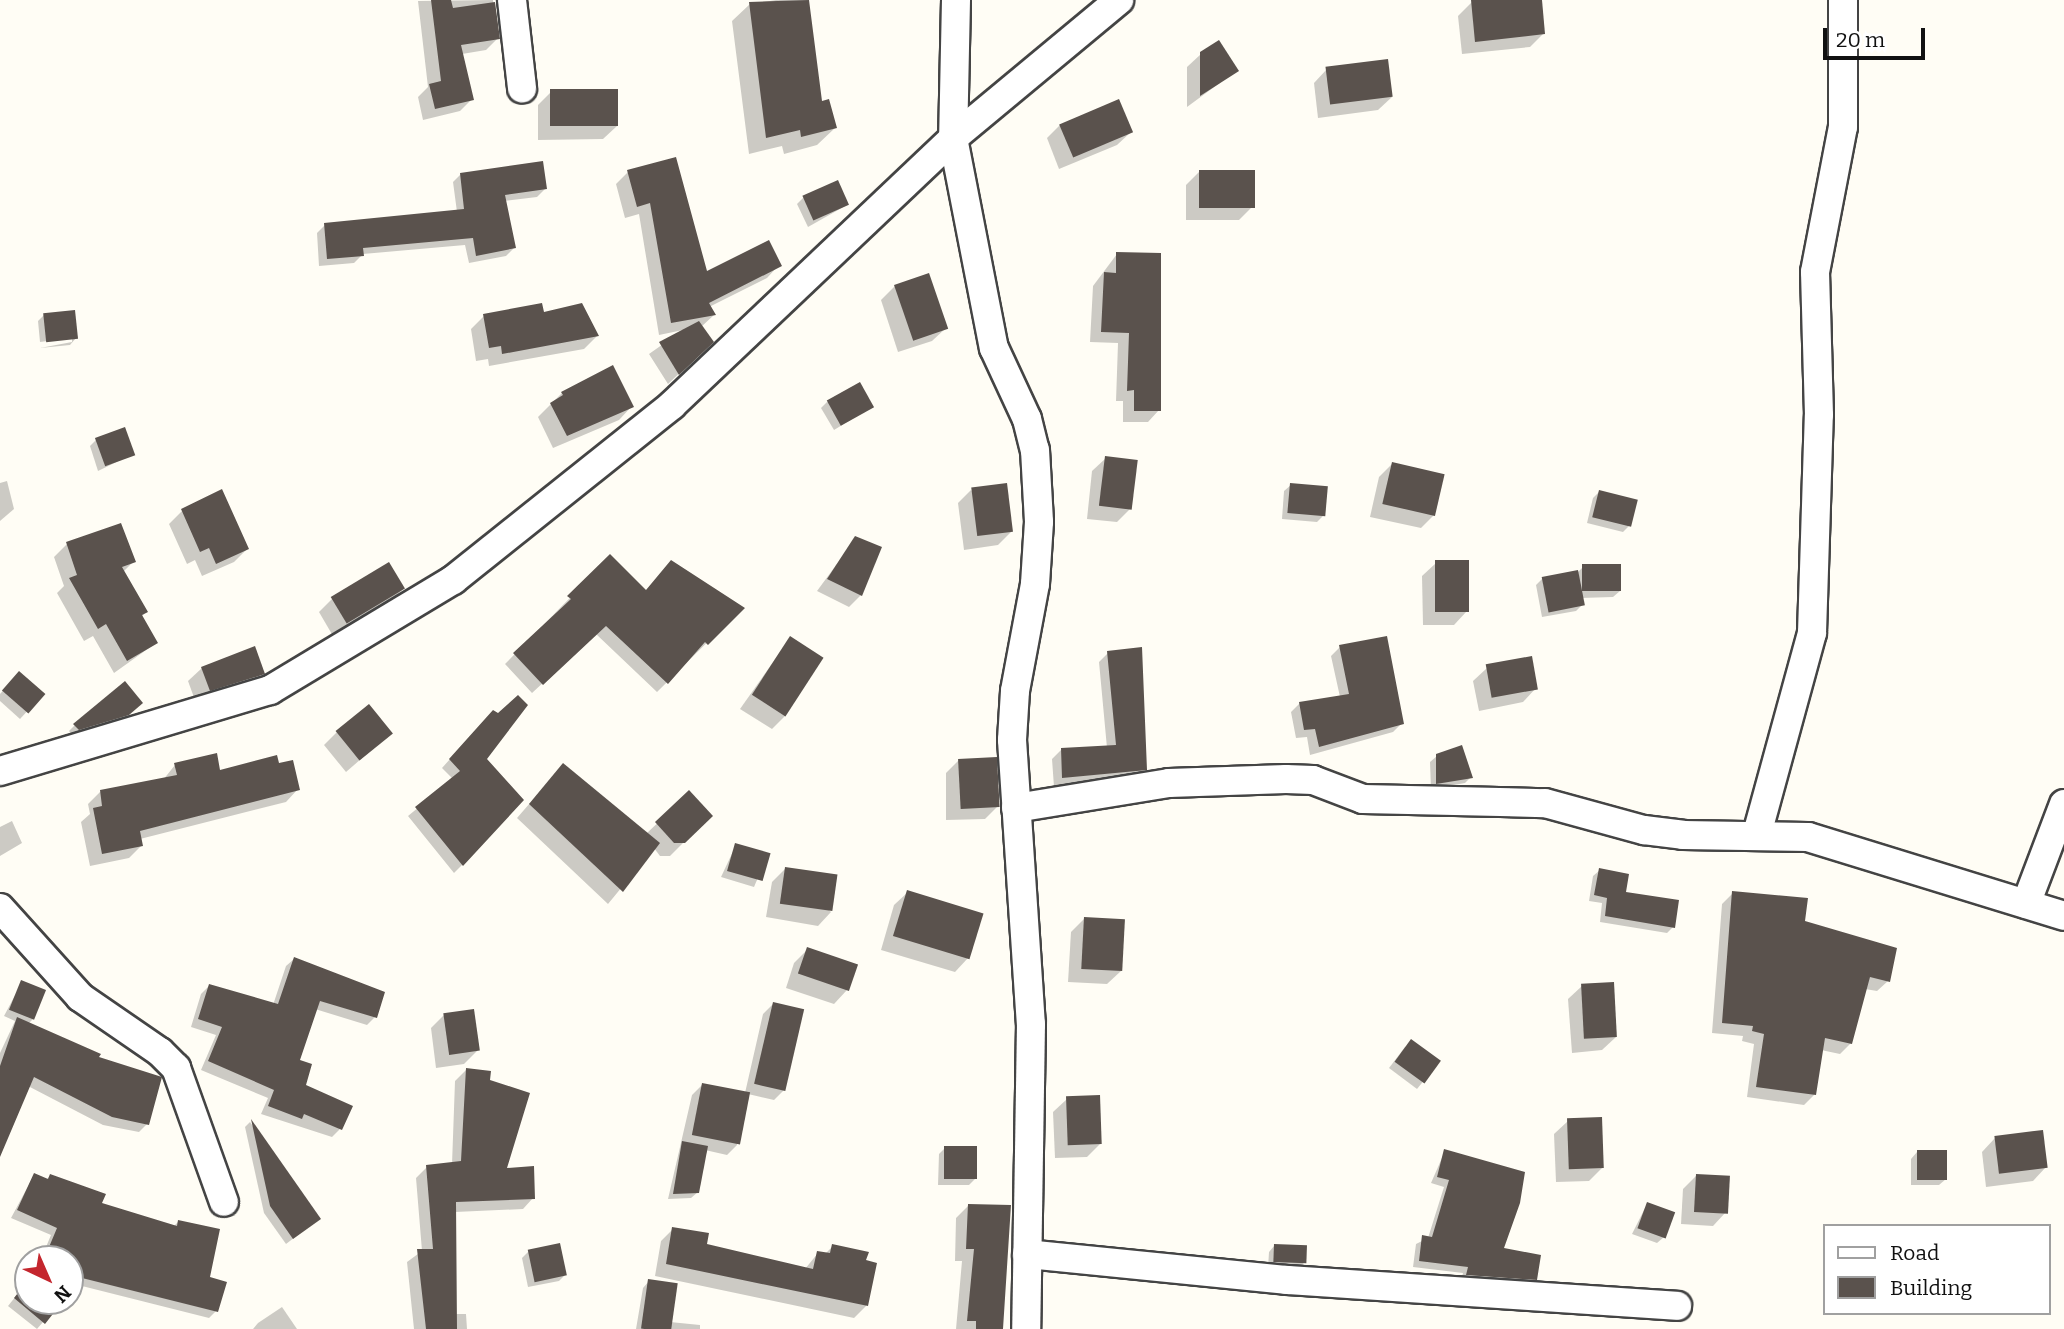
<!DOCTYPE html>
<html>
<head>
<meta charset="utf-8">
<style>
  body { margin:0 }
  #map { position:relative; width:2064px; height:1329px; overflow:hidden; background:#fffdf5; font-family:Bitter,serif }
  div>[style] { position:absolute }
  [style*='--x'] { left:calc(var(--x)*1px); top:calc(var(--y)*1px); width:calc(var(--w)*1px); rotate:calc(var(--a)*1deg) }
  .shadow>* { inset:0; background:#0003 }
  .building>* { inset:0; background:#5a524d; transform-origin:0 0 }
  .roads { filter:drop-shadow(2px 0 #444) drop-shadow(-2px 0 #444) drop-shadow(0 2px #444) drop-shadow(0 -2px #444) }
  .minor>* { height:28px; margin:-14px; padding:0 14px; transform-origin:14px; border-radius:14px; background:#fff }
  span { translate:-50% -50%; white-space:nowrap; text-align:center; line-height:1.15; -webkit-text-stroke:7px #fff; paint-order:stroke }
  .legend { position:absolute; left:1823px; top:1224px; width:228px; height:91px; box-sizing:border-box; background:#fff; border:2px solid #a0a0a0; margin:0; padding:9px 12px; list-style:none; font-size:21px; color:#111 }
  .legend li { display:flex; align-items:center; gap:14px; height:35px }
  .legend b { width:35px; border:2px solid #a0a0a0 }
  .north { position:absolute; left:14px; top:1245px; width:70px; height:70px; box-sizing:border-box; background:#fff; border:2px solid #a0a0a0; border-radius:50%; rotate:136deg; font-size:19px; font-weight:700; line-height:28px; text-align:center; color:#111 }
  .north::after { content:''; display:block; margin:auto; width:24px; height:32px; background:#c4262e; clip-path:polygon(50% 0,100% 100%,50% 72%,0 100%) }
  .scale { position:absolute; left:1823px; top:28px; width:102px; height:32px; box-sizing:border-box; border:4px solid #111; border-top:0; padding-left:9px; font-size:21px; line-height:24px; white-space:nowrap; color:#111; -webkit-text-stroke:5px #fff; paint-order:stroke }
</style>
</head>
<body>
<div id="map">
  <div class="shadow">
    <i style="clip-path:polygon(493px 0,498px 38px,486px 50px,462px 54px,472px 99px,460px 111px,423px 120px,418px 97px,428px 87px,418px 1px)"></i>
    <i style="clip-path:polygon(776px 0,808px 0,821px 103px,835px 128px,817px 145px,784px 154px,782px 146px,749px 154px,732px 21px,750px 4px)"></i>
    <i style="clip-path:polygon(1540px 0,1543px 34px,1530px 47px,1462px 54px,1458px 16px,1472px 2px)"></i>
    <i style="clip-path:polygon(1201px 54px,1236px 71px,1187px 107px,1187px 67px)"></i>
    <i style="clip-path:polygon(1327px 69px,1392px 97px,1378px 110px,1318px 118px,1314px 83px)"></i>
    <i style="clip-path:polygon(551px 92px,617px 126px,603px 139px,538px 140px,538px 105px)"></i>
    <i style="clip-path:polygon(1060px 125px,1131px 132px,1117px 145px,1059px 169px,1047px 138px)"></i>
    <i style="clip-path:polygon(1200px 171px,1252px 207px,1239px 220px,1186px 220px,1186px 185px)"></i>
    <i style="clip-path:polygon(628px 172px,706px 273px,779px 265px,767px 278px,709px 307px,714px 315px,701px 327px,712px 342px,668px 384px,649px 354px,683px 330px,659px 335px,639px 214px,625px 218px,616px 184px)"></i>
    <i style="clip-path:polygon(461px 174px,545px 189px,537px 197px,504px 201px,514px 248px,506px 256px,469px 263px,465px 245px,363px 254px,354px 263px,319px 266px,317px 233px,325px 225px,457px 212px,453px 182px)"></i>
    <i style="clip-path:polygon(803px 198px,847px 205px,808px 227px,797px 204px)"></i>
    <i style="clip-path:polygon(1117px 254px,1159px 410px,1148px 422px,1123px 422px,1123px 401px,1116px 401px,1118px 343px,1090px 342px,1093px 286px)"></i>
    <i style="clip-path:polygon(895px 286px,946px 328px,932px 341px,898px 352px,881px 300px)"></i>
    <i style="clip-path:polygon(542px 314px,597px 336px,584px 349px,489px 366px,488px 359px,476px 361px,471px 329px,484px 316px)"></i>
    <i style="clip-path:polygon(44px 315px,76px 338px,70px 345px,40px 348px,72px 342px,72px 338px,40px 342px,38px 321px)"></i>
    <i style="clip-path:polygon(562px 393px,632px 406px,619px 420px,553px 448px,538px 417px)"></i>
    <i style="clip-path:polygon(827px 402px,872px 407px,834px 430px,821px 408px)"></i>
    <i style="clip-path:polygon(96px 440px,133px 454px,98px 471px,90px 446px)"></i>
    <i style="clip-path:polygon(1106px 458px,1130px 509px,1117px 522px,1087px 519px,1092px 471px)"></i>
    <i style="clip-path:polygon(1392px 464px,1435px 514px,1421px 528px,1370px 517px,1379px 477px)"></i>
    <i style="clip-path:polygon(7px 481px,14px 509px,0 521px,0 483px)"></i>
    <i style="clip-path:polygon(1291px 485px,1324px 515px,1317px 522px,1282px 519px,1284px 491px)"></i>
    <i style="clip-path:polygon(971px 490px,1011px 532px,998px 545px,964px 550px,958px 503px)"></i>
    <i style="clip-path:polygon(1599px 492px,1629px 526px,1623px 532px,1587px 523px,1593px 498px)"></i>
    <i style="clip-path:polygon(182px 511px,247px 549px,234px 562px,202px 576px,195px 560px,187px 564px,169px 524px)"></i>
    <i style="clip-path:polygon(856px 538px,861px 595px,849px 607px,817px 591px)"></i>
    <i style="clip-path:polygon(67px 544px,133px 562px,123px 572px,146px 612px,141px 617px,156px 643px,114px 673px,93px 636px,84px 641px,57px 593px,64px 586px,54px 557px)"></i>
    <i style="clip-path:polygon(610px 557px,645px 592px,742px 608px,657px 692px,596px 634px,532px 693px,505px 664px)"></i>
    <i style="clip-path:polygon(1436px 563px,1467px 611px,1454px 625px,1423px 625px,1422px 576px)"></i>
    <i style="clip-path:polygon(1583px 567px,1620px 591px,1613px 597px,1581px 598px,1583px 604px,1576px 611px,1542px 617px,1536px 585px,1543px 578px,1578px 572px)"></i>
    <i style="clip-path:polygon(403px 589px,390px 602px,333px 636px,319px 612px,332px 599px)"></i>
    <i style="clip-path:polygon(790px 638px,785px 716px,772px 729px,740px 709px)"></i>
    <i style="clip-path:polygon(1340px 647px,1402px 723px,1393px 732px,1310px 755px,1307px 737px,1296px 738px,1291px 712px,1300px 703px,1340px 697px,1331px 656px)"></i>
    <i style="clip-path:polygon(1108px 653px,1146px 769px,1136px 778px,1054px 787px,1052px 759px,1061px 750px,1107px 748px,1099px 662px)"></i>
    <i style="clip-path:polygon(202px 668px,263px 673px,249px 687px,196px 703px,188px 681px)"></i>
    <i style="clip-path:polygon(1487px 668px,1536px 688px,1523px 702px,1479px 711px,1473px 681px)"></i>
    <i style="clip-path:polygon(13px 679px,43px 694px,20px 719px,0 701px,0 694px)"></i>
    <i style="clip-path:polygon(135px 709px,121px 721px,72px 735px,69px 731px,75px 725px)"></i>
    <i style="clip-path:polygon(485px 720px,485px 760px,462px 865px,454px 873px,408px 816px,453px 779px,442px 768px)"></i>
    <i style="clip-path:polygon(337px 732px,391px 733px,346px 772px,324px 745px)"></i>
    <i style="clip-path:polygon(1437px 756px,1471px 777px,1465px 783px,1431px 789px,1430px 762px)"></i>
    <i style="clip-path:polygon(959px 760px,998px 806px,985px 819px,946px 820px,946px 773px)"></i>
    <i style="clip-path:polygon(175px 765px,219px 772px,277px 765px,298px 789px,286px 802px,140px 839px,141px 846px,129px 858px,90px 866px,81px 822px,90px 814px,88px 804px,100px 792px,163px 780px)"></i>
    <i style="clip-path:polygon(563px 765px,646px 834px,689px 793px,697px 829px,670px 856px,660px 856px,654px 848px,608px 904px,517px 818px)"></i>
    <i style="clip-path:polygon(12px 821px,22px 843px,0 856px,0 827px)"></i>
    <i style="clip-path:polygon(736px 845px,768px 854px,754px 887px,721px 877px)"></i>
    <i style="clip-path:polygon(785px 869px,831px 912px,818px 926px,766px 917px,772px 882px)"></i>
    <i style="clip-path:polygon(1600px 870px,1624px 893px,1673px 927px,1667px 933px,1600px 922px,1602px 903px,1589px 901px,1593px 876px)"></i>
    <i style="clip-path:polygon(908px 892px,968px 958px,955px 972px,881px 950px,894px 905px)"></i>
    <i style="clip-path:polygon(1733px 893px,1803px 922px,1888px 981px,1877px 991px,1865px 989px,1851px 1043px,1840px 1054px,1821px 1050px,1814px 1095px,1804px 1105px,1747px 1097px,1754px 1044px,1742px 1041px,1743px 1036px,1712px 1033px,1722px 904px)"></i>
    <i style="clip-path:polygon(1085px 918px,1121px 971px,1107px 984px,1068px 982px,1071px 932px)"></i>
    <i style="clip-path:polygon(808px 949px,847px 990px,834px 1004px,786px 988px,794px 963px)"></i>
    <i style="clip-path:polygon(294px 959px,375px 1017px,367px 1025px,315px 1009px,298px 1061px,304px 1086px,340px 1129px,332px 1137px,261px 1114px,268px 1098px,201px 1070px,216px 1035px,191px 1027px,201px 994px,209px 986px,273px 1005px,286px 966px)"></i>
    <i style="clip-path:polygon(22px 982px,33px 1019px,28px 1024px,96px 1058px,147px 1124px,139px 1132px,103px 1125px,28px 1086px,0 1124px,0 1053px,15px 1021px,4px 1016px)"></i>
    <i style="clip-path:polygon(1582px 986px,1616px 1037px,1602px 1050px,1572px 1053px,1568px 999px)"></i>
    <i style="clip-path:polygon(773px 1004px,784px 1090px,774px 1100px,748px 1094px,737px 1145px,727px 1155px,705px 1150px,698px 1192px,691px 1198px,668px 1199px,692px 1095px,702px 1085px,745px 1093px,763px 1014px)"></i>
    <i style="clip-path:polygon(444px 1015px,478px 1050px,464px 1064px,436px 1068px,431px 1028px)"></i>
    <i style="clip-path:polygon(1405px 1047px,1439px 1062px,1417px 1089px,1389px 1068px)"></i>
    <i style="clip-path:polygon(466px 1070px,504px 1169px,533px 1198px,523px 1209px,455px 1212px,455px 1314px,466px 1314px,467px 1329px,414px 1329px,407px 1262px,422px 1251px,416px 1178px,427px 1167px,452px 1164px,455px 1081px)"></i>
    <i style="clip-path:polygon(1067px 1099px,1101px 1143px,1087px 1157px,1055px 1158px,1053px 1112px)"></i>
    <i style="clip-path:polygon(1568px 1121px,1602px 1168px,1589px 1181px,1556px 1182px,1554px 1134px)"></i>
    <i style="clip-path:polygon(250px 1122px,319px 1219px,286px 1244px,264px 1213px,245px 1127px)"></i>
    <i style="clip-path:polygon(1995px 1138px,2046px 1167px,2033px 1181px,1986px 1187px,1982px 1152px)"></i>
    <i style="clip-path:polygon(945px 1148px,975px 1179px,969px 1185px,938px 1185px,939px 1154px)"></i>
    <i style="clip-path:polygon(1445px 1151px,1501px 1249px,1535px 1279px,1529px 1285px,1461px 1281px,1463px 1273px,1413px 1267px,1416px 1244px,1428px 1238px,1444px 1187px,1431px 1183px)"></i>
    <i style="clip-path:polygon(1917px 1152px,1946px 1179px,1939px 1185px,1911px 1185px,1911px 1159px)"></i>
    <i style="clip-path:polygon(34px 1175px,46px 1180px,50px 1176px,100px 1204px,173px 1227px,178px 1222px,208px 1278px,216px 1311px,209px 1318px,74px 1284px,70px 1290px,70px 1259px,41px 1259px,51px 1235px,11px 1218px)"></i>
    <i style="clip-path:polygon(1696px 1176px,1726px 1212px,1713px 1226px,1681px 1224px,1683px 1189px)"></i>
    <i style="clip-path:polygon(1647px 1204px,1664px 1237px,1657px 1243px,1632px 1234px)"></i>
    <i style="clip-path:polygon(968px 1206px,1001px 1329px,956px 1329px,962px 1261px,955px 1261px,956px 1218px)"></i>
    <i style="clip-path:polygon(673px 1229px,705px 1246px,805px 1269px,818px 1253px,825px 1254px,833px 1246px,864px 1262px,866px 1306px,854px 1318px,655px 1276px,661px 1241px)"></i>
    <i style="clip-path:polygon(1275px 1245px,1304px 1264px,1298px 1270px,1268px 1268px,1269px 1252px)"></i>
    <i style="clip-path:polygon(528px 1252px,565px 1275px,559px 1281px,528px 1287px,522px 1258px)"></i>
    <i style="clip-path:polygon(28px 1281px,28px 1301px,61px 1301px,37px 1329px,8px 1306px)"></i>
    <i style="clip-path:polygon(649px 1281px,670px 1322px,700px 1325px,700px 1329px,636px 1329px,643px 1288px)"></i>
    <i style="clip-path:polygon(282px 1307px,297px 1329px,253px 1329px,258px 1323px)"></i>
  </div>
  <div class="building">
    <i style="clip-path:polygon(431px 0,451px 0,453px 8px,495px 2px,500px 39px,461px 45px,474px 100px,435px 109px,429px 84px,441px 81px)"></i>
    <i style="clip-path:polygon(809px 0,822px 101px,829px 99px,837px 128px,801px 137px,800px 130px,766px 138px,749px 2px)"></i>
    <i style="clip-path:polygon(1471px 0,1542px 0,1545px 34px,1475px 42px)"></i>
    <i style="clip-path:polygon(1219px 40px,1239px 71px,1200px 96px,1200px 52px)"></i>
    <i style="left:1388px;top:59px;width:38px;height:63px;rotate:83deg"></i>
    <i style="left:618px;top:89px;width:37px;height:68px;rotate:90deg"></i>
    <i style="left:1119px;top:99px;width:36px;height:65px;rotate:67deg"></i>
    <i style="clip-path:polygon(676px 157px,707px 271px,769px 240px,782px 266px,709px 303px,716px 315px,671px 323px,650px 203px,637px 207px,627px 170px)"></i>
    <i style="clip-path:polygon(543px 161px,547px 189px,505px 195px,516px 248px,476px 256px,473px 238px,363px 248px,364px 256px,327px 259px,324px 223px,464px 209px,460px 173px)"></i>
    <i style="left:1199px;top:170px;width:56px;height:38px"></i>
    <i style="left:838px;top:180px;width:27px;height:39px;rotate:66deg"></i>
    <i style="clip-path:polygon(1116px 252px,1161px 253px,1161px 411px,1134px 411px,1134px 390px,1127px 391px,1129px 333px,1101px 332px,1104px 272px,1116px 273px)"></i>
    <i style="left:929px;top:273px;width:59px;height:37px;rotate:71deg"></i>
    <i style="clip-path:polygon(542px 303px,544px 312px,582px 303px,599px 336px,502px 354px,501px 346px,489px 348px,483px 314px)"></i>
    <i style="left:75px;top:310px;width:29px;height:32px;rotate:84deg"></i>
    <i style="clip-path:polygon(699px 321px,714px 342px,679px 375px,659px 342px)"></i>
    <i style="clip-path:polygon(613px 365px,634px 407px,567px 436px,550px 403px,563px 395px,561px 392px)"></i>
    <i style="left:860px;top:382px;width:29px;height:38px;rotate:61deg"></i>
    <i style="left:125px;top:427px;width:30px;height:32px;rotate:70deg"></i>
    <i style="left:1105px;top:456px;width:33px;height:50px;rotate:7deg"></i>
    <i style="left:1392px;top:462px;width:54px;height:43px;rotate:13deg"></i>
    <i style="left:1007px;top:483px;width:49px;height:36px;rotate:83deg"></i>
    <i style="left:1290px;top:483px;width:38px;height:30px;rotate:5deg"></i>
    <i style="clip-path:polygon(222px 489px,249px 549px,216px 564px,209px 548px,200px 552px,181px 509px)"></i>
    <i style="left:1599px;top:490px;width:40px;height:28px;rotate:14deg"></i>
    <i style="clip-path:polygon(121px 523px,136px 562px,122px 567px,148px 612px,142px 615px,158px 643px,127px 661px,106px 624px,98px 629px,69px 578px,77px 575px,66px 542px)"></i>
    <i style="clip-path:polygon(855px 536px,882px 547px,862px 596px,827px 579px)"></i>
    <i style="clip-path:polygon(610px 554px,646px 590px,671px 560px,745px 608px,708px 645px,705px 642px,668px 684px,606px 626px,543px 685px,513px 653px,571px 599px,567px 596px)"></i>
    <i style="left:1469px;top:560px;width:52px;height:34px;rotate:90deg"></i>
    <i style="left:389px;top:562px;width:31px;height:68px;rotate:59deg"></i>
    <i style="left:1621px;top:564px;width:27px;height:39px;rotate:90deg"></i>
    <i style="left:1578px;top:570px;width:36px;height:37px;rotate:79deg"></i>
    <i style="left:790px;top:636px;width:40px;height:70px;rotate:33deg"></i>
    <i style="clip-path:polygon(1387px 636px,1404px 724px,1319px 747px,1315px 729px,1304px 730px,1299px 702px,1349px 694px,1339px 645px)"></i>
    <i style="clip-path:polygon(255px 646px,265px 674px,210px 691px,201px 667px)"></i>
    <i style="clip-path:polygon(1142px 647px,1147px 770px,1062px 778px,1061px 748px,1116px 745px,1107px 651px)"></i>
    <i style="left:1532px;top:656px;width:34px;height:47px;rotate:80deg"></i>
    <i style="left:19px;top:671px;width:35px;height:26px;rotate:41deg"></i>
    <i style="clip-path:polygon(125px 681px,143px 703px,129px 715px,79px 730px,73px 724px)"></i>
    <i style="clip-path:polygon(518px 695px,528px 705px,487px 759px,524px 800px,463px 866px,415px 807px,460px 771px,449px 759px,493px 710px,498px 713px)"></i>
    <i style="left:369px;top:704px;width:38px;height:43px;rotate:51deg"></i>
    <i style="clip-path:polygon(1462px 745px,1473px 778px,1436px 784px,1436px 754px)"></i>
    <i style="clip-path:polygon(217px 753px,220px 770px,277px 755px,279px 763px,293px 760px,300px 790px,140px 831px,143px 846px,102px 854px,93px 808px,102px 806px,100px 790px,177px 775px,174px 763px)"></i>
    <i style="left:997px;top:757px;width:50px;height:39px;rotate:87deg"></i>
    <i style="clip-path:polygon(563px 763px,660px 843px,623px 892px,529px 804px)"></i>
    <i style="clip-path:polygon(689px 790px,713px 816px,685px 843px,674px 843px,655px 822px)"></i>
    <i style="left:735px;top:843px;width:37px;height:29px;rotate:16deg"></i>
    <i style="left:785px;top:867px;width:53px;height:37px;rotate:8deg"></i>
    <i style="clip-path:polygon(1599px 868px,1629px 874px,1626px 892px,1679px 900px,1675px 928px,1605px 916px,1607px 898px,1594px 895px)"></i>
    <i style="left:907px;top:890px;width:80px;height:48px;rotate:17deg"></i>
    <i style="clip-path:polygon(1732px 891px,1808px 898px,1805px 921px,1897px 948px,1890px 982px,1870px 977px,1852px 1044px,1825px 1038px,1816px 1095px,1756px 1087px,1764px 1034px,1752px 1031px,1753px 1026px,1722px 1023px)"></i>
    <i style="left:1084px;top:917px;width:41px;height:52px;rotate:3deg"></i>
    <i style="left:807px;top:947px;width:54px;height:28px;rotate:19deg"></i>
    <i style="clip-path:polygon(294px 957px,385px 992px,377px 1018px,320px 1001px,300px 1060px,312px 1064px,306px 1085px,353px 1106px,342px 1130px,304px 1114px,302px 1119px,268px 1106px,274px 1090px,208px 1061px,222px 1027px,198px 1019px,209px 984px,278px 1004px)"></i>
    <i style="left:21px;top:980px;width:27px;height:32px;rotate:22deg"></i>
    <i style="left:1614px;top:982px;width:55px;height:33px;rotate:87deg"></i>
    <i style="left:773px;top:1002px;width:32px;height:84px;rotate:13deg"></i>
    <i style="left:474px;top:1009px;width:42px;height:31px;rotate:82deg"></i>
    <i style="clip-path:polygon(17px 1017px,101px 1054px,99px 1057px,162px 1077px,149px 1125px,112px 1117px,34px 1077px,0 1157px,0 1066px)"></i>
    <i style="left:1411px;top:1039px;width:37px;height:28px;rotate:36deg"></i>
    <i style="clip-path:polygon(466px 1068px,491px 1071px,490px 1080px,530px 1093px,507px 1168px,534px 1166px,535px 1199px,456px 1202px,457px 1329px,426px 1329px,417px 1249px,433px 1249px,426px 1165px,461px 1161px)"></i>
    <i style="left:702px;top:1083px;width:49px;height:53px;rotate:11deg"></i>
    <i style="left:1100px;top:1095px;width:49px;height:34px;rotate:88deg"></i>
    <i style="left:1602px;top:1117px;width:51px;height:35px;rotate:88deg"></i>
    <i style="clip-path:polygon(251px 1119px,321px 1219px,293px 1239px,270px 1206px)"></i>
    <i style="left:2043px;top:1130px;width:38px;height:49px;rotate:83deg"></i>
    <i style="clip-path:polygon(682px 1141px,708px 1146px,699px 1193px,673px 1194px)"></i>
    <i style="left:944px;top:1146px;width:33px;height:33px"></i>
    <i style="clip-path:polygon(1444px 1149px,1525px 1172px,1520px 1203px,1504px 1248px,1541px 1255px,1537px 1280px,1466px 1275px,1468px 1267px,1419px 1261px,1422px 1235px,1432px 1237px,1449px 1180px,1437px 1177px)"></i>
    <i style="left:1947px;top:1150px;width:30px;height:30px;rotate:90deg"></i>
    <i style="clip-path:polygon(34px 1173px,48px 1179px,50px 1174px,106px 1194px,102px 1203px,177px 1226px,178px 1220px,220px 1229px,210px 1277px,227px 1282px,218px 1312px,82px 1278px,70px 1293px,70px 1259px,44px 1259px,57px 1228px,17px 1210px)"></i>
    <i style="left:1696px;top:1174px;width:34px;height:38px;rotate:3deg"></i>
    <i style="left:1647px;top:1202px;width:30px;height:28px;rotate:20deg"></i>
    <i style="clip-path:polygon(968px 1204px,1011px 1205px,1003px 1329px,976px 1329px,976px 1321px,967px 1321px,974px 1249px,966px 1249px)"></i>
    <i style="clip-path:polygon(672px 1227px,709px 1233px,707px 1244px,813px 1269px,817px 1251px,830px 1253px,832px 1244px,869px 1252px,866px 1260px,877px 1263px,868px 1306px,666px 1264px)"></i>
    <i style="left:560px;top:1243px;width:33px;height:33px;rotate:78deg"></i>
    <i style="left:1274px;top:1244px;width:33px;height:18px;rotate:2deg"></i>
    <i style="left:648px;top:1279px;width:30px;height:50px;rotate:8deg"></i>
    <i style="clip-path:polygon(28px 1280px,28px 1301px,63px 1301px,45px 1324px,14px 1298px)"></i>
  </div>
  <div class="roads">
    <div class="minor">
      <i style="--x:512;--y:0;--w:89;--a:83.5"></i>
      <i style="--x:956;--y:0;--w:138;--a:91.2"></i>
      <i style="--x:953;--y:138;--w:214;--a:79"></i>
      <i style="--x:994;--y:348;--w:78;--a:65.1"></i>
      <i style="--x:1027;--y:419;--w:32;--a:76"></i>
      <i style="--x:1035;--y:450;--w:72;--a:86.8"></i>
      <i style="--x:1039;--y:522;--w:62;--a:93.7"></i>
      <i style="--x:1035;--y:584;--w:109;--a:100.6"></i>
      <i style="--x:1015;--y:691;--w:49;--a:93.5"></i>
      <i style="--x:1012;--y:740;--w:285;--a:86.2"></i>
      <i style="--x:1031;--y:1024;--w:305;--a:90.9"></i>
      <i style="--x:0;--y:771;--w:282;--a:-16.7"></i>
      <i style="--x:270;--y:690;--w:214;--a:-31"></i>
      <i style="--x:453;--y:580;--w:280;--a:-38.6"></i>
      <i style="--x:672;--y:405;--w:388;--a:-43.5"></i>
      <i style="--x:953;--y:138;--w:216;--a:-39.7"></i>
      <i style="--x:1016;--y:808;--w:155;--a:-9.3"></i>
      <i style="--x:1169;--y:783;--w:117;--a:-2"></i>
      <i style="--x:1286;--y:779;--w:27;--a:2"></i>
      <i style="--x:1313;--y:780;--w:53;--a:20.8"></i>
      <i style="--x:1363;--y:799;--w:182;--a:1.3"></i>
      <i style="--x:1545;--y:803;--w:103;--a:15.3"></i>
      <i style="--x:1644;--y:830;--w:39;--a:7"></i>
      <i style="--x:1683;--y:835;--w:125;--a:0.9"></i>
      <i style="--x:1808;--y:837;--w:268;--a:17.1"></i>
      <i style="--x:1757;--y:834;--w:208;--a:-74.7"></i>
      <i style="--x:1812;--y:633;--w:218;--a:-88.2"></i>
      <i style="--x:1819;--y:415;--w:143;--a:-91.6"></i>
      <i style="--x:1815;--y:272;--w:148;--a:-79.1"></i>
      <i style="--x:1843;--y:127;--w:127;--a:-90"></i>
      <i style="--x:2026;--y:904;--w:107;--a:-69.2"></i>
      <i style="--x:0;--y:908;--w:120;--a:48"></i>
      <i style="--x:80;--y:997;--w:97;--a:34.5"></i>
      <i style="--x:160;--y:1052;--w:23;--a:45"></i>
      <i style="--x:176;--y:1068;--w:142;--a:70.3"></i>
      <i style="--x:1027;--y:1254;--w:261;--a:5.7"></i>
      <i style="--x:1287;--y:1280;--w:391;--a:3.8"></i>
    </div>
  </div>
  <ul class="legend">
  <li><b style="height:9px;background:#fff"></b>Road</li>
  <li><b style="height:19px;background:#5a524d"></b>Building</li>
  </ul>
  <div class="north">N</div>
  <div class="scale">20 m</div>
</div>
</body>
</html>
